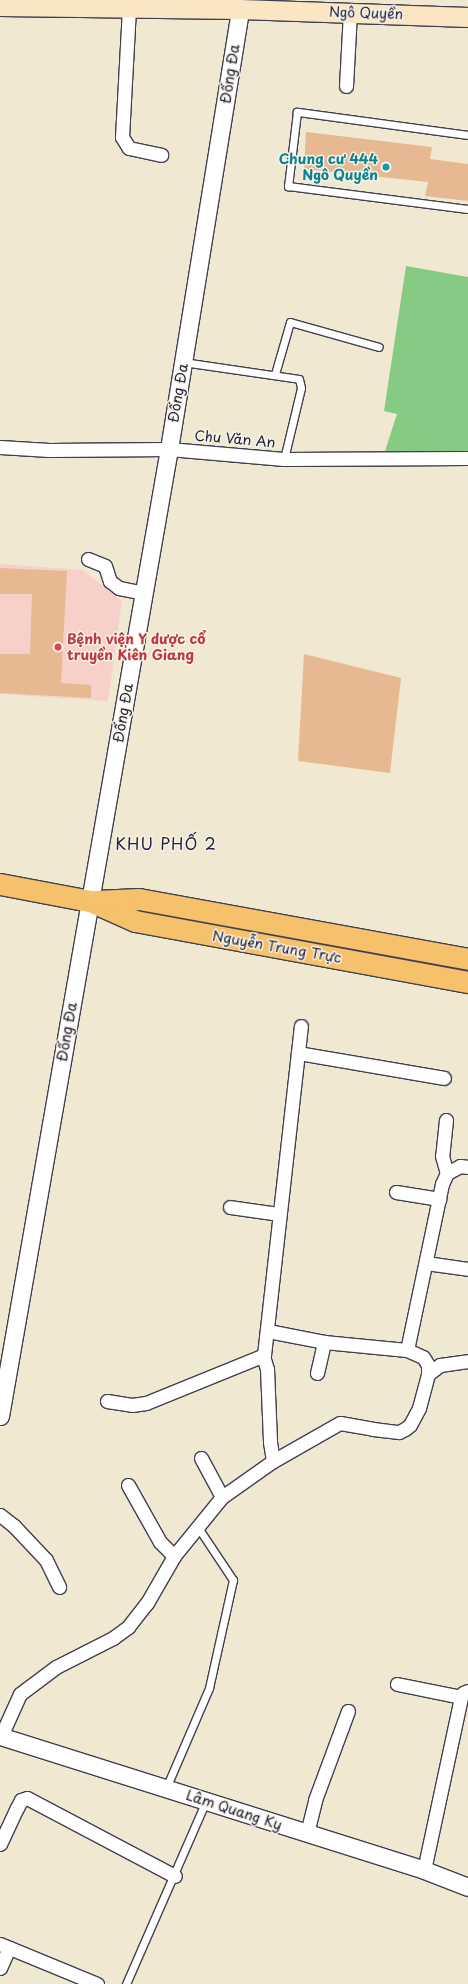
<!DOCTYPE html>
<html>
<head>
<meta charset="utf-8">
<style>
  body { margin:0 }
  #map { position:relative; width:468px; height:1984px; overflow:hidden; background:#f0e8d0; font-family:"Playpen Sans",sans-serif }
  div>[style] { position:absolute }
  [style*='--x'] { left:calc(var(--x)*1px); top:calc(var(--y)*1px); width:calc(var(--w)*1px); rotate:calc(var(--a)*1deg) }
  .built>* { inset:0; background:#f7d0ca }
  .green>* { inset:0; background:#87ca83 }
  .building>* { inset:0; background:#e7b993 }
  .roads { filter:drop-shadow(1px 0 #414051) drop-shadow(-1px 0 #414051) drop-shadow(0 1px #414051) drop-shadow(0 -1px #414051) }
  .service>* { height:7px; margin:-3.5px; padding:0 3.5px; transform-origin:3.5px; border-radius:3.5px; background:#fff }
  .minor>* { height:13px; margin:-6.5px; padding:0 6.5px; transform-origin:6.5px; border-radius:6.5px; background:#fff }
  .tertiary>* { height:17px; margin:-8.5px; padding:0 8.5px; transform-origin:8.5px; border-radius:8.5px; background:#fff }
  .secondary>* { height:19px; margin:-9.5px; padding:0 9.5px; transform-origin:9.5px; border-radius:9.5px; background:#fbe6c4 }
  .primary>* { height:21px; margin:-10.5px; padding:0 10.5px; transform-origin:10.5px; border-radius:10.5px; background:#f5c16b }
  .dots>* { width:11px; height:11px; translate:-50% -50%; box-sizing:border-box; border:2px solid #f7f3e8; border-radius:50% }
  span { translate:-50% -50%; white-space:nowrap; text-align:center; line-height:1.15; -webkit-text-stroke:3px #f7f3e8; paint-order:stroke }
  .street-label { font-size:14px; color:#22223b }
  .culture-label { font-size:14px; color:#0d838f; font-weight:700 }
  .right { translate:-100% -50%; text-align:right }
  .health-label { font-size:14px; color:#be3a42; font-weight:700 }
  .left { translate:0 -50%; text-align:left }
  .quarter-label { font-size:16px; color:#22223b; letter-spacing:1px }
</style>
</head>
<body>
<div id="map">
  <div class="built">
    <i style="clip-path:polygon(0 564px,83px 570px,122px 601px,108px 701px,0 694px)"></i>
  </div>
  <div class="green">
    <i style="clip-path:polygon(406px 266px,468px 277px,468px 451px,385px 451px,397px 414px,384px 411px)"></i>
  </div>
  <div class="building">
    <i style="clip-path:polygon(306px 132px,432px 147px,430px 159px,468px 164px,468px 201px,425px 196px,428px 182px,304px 169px)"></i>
    <i style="clip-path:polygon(0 568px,67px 571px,61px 683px,91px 685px,91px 698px,0 693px,0 654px,30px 654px,32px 594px,0 594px)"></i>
    <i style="clip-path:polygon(304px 654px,401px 678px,390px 773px,298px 761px)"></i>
  </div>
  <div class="roads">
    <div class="service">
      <i style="--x:468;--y:135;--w:173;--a:-172.3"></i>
      <i style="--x:297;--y:112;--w:75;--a:96.9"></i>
      <i style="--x:288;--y:186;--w:181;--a:7.3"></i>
      <i style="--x:183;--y:362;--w:117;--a:8.3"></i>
      <i style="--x:299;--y:379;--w:9;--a:77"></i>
      <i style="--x:301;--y:388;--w:73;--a:103.5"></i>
      <i style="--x:275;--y:374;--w:54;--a:-73.9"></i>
      <i style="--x:290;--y:322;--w:92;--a:15.7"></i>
      <i style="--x:166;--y:1788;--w:109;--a:-66.7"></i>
      <i style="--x:209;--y:1688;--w:111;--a:-77.5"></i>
      <i style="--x:233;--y:1580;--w:65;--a:-123.7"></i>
      <i style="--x:126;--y:1984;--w:200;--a:-66.4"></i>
    </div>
    <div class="minor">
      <i style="--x:129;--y:8;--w:129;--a:93.1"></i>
      <i style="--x:122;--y:137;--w:13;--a:58"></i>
      <i style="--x:129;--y:148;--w:33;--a:12"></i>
      <i style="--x:346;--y:86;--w:73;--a:-86.9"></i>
      <i style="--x:0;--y:447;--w:49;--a:3.5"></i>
      <i style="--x:49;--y:450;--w:120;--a:-0.5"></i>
      <i style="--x:169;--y:449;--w:115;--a:5"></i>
      <i style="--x:284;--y:459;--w:184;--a:-0.3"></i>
      <i style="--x:88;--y:559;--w:18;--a:22"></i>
      <i style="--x:105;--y:566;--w:16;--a:72"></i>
      <i style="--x:110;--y:581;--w:11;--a:38"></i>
      <i style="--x:119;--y:588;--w:25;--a:11"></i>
      <i style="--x:298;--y:1053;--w:148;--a:9.7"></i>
      <i style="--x:446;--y:1120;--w:36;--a:96"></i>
      <i style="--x:442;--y:1156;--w:18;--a:74"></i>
      <i style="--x:396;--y:1192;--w:44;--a:9.2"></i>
      <i style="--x:230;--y:1207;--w:49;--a:8.1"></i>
      <i style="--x:426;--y:1263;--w:42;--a:8.1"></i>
      <i style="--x:268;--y:1331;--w:57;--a:11.1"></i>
      <i style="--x:324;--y:1342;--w:83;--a:5.5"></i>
      <i style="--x:407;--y:1350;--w:17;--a:24"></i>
      <i style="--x:423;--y:1357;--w:9;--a:58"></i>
      <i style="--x:428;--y:1365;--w:9;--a:90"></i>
      <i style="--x:407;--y:1350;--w:170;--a:-78.1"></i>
      <i style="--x:442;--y:1184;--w:12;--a:-66"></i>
      <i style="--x:447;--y:1173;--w:15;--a:-28"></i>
      <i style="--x:460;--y:1166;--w:8;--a:7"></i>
      <i style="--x:263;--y:1356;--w:14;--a:73"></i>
      <i style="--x:267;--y:1369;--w:73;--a:87.6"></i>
      <i style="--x:270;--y:1442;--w:19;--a:81"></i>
      <i style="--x:317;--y:1373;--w:32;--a:-77"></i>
      <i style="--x:107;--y:1401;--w:25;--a:9"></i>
      <i style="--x:132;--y:1405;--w:14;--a:-8"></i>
      <i style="--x:146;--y:1403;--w:127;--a:-22.1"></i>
      <i style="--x:264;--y:1355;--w:331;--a:-83.6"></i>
      <i style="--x:201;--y:1458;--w:44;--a:61.7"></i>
      <i style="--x:128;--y:1485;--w:65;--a:60.7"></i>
      <i style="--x:160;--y:1542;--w:20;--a:45"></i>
      <i style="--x:0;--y:1515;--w:18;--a:38"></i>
      <i style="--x:14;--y:1526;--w:47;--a:46.7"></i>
      <i style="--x:46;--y:1560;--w:30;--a:64"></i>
      <i style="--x:397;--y:1684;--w:65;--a:11.5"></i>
      <i style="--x:1;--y:1736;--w:46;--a:-65.7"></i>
      <i style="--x:20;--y:1694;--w:45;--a:-36.9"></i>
      <i style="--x:56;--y:1667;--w:64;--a:-27"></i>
      <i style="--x:113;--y:1638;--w:19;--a:-36"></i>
      <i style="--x:128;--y:1627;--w:31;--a:-52"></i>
      <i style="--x:147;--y:1603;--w:54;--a:-60.1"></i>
      <i style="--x:174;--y:1556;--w:76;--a:-50.9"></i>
      <i style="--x:222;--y:1497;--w:62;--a:-35.2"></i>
      <i style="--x:273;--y:1461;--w:77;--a:-29.6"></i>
      <i style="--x:340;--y:1423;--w:34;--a:10"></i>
      <i style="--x:373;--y:1429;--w:26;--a:7"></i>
      <i style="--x:399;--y:1432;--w:7;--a:-27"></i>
      <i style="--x:405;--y:1429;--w:6;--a:-39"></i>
      <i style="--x:410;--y:1425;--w:19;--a:-62"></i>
      <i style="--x:419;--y:1408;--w:35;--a:-75"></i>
      <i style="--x:428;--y:1374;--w:15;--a:-37"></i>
      <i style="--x:440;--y:1365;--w:28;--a:-8"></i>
      <i style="--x:307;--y:1833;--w:34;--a:-76"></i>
      <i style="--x:315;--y:1800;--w:95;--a:-69.7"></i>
      <i style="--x:0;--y:1844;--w:40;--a:-65"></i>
      <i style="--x:17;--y:1808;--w:9;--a:-63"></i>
      <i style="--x:21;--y:1800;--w:6;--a:-18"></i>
      <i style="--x:27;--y:1798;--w:167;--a:27.8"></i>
      <i style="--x:424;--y:1870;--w:177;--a:-77.9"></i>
      <i style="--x:461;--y:1697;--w:4;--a:-63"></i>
      <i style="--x:463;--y:1693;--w:5;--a:-22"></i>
      <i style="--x:0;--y:1944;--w:105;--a:22.4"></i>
      <i style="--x:0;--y:1968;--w:22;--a:-66"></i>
    </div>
    <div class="tertiary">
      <i style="--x:0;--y:1416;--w:982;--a:-80.09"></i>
      <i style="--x:169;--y:449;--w:446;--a:-80.8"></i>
      <i style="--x:0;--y:1736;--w:445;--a:17.5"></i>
      <i style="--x:424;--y:1870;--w:47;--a:21.1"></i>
    </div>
    <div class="secondary">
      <i style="--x:0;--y:6;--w:240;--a:0.7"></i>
      <i style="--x:240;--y:9;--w:228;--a:2"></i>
    </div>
    <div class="primary">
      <i style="--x:0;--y:884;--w:92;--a:10.7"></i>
      <i style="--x:90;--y:901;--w:49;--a:24"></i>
      <i style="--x:135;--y:921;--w:339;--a:10.4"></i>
      <i style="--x:95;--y:901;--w:44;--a:-2.6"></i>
      <i style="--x:139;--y:899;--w:334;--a:10.3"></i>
    </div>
  </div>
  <div class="dots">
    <i style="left:386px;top:167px;background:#0f9aa8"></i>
    <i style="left:58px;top:647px;background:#e0444e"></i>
  </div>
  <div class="street-label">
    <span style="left:366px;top:13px;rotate:2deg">Ngô Quyền</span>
    <span style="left:230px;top:74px;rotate:-81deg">Đống Đa</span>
    <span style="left:178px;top:393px;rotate:-80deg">Đống Đa</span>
    <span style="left:235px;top:439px;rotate:5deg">Chu Văn An</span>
    <span style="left:123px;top:713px;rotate:-80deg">Đống Đa</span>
    <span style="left:277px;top:947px;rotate:10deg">Nguyễn Trung Trực</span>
    <span style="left:67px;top:1032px;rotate:-80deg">Đống Đa</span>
    <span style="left:234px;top:1810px;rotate:18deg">Lâm Quang Ky</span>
  </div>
  <div class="culture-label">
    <span class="right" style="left:378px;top:167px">Chung cư 444<br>Ngô Quyền</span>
  </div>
  <div class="health-label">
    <span class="left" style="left:67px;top:647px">Bệnh viện Y dược cổ<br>truyền Kiên Giang</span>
  </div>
  <div class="quarter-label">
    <span style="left:166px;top:843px">KHU PHỐ 2</span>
  </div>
</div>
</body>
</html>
